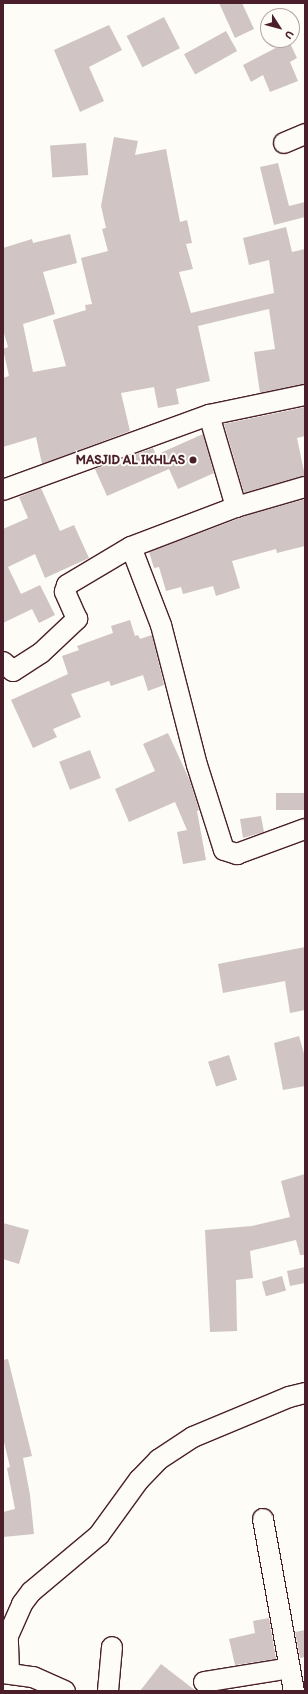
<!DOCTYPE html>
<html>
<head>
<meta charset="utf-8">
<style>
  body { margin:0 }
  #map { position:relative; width:308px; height:1694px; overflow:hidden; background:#fdfcf7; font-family:Itim,sans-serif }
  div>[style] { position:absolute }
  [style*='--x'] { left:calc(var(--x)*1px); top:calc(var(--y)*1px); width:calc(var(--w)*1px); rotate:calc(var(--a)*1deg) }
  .building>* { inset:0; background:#d0c5c4; transform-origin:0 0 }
  .roads { filter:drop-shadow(1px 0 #4a1f2b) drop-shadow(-1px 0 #4a1f2b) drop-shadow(0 1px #4a1f2b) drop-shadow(0 -1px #4a1f2b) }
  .minor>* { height:20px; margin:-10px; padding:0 10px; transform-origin:10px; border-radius:10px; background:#fdfcf7 }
  .dots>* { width:11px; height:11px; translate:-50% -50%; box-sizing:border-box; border:2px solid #fdfcf7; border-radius:50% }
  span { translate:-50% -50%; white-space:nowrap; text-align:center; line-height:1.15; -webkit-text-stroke:4px #fdfcf7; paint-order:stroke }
  .poi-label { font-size:13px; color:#4a1f2b; font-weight:700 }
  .right { translate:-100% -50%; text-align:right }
  .frame { position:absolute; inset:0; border:4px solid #4a1f2b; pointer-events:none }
  .north { position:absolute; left:260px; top:8px; width:40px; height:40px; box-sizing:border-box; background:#fdfcf7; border:1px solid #b5a4a5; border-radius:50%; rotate:126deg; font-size:11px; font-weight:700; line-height:16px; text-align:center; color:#4a1f2b }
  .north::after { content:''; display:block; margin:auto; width:14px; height:18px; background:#4a1f2b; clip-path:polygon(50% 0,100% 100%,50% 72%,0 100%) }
</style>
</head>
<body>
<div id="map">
  <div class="building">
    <i style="clip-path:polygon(219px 3px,242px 3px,254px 29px,235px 38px)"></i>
    <i style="left:164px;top:17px;width:35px;height:42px;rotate:63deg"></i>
    <i style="clip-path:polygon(109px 25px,122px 50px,89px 67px,104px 101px,80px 112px,54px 50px)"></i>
    <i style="left:226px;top:31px;width:23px;height:48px;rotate:61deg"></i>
    <i style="clip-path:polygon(289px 41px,297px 58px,290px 62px,298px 81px,270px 92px,263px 75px,251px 82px,243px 65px)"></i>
    <i style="clip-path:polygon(114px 137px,138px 141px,135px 155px,166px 149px,180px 222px,187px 220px,192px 243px,186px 244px,193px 269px,179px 272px,191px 313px,274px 293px,269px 260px,249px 265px,243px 238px,286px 227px,292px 252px,305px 249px,305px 384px,260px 393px,254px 352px,275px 349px,269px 309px,198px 326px,210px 381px,176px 389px,179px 404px,158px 408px,154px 387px,121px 393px,130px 431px,42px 464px,36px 437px,3px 447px,3px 378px,9px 376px,3px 349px,8px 347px,3px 330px,3px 248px,32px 239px,33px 243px,70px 234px,77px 263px,43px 272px,55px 314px,23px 324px,33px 372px,66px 366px,53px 320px,86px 310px,85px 305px,92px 304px,81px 258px,108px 251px,102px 229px,106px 228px,101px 206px)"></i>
    <i style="left:86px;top:143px;width:32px;height:36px;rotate:86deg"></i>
    <i style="clip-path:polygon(278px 163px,289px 206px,305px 202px,305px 217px,274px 225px,260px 167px)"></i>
    <i style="clip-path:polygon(305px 407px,305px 436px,297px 438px,305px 476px,244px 493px,224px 424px)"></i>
    <i style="clip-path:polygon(203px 434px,214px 473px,178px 489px,169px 469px,107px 496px,95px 469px,153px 448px,156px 455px)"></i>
    <i style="clip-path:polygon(41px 488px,60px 531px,74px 525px,89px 558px,45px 578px,35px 554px,8px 567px,21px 594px,40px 585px,55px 615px,39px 623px,32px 609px,3px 623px,3px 529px,28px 518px,19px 497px)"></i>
    <i style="clip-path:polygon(305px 499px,305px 546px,277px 553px,276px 549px,232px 561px,240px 588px,216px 596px,213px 586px,183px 594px,181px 587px,166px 591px,159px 567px,154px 568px,149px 552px,248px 515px)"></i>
    <i style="clip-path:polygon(130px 620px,135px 636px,138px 635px,140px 639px,152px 635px,164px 685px,148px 691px,143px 675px,111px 686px,109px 681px,71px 694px,81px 717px,53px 729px,57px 737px,33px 748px,11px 700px,68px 674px,62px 656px,79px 650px,77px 646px,113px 633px,111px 626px)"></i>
    <i style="clip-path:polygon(168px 733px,190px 781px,199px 810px,197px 811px,206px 860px,200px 861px,183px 864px,177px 832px,187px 830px,175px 802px,129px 822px,115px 789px,155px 771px,143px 744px)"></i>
    <i style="left:90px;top:750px;width:30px;height:33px;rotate:69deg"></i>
    <i style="left:305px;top:793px;width:17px;height:29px;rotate:90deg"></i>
    <i style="clip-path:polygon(261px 816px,264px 832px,243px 838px,240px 819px)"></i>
    <i style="clip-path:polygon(305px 947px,305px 1010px,290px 1013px,285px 981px,223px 993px,218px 964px)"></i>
    <i style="clip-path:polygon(299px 1036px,305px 1057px,305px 1086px,283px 1090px,274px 1043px)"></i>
    <i style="left:229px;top:1055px;width:26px;height:22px;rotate:72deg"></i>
    <i style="clip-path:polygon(305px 1174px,305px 1255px,300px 1255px,296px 1240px,250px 1251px,253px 1278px,236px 1280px,237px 1331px,210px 1332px,205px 1230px,252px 1226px,290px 1217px,281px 1181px)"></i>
    <i style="clip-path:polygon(3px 1223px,29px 1230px,19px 1264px,3px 1259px)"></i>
    <i style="clip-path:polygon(305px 1267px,305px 1283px,290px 1286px,287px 1271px)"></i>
    <i style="left:282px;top:1276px;width:15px;height:21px;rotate:74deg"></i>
    <i style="clip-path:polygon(8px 1359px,32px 1456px,23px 1458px,30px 1495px,34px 1534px,3px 1537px,3px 1512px,15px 1509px,7px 1468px,10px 1467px,3px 1438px,3px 1360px)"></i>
    <i style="clip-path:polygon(269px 1618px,276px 1659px,235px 1665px,229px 1639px,255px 1633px,253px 1621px)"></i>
    <i style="clip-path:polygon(305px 1630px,305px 1657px,300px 1658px,295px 1632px)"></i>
    <i style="clip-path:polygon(161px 1664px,196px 1691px,140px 1691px)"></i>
  </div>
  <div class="roads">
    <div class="minor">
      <i style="--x:284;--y:143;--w:23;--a:-23"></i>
      <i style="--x:209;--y:415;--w:96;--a:73.6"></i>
      <i style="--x:236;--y:507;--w:112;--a:159.1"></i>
      <i style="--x:131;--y:547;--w:84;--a:69"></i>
      <i style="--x:161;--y:625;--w:145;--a:75.6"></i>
      <i style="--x:197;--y:765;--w:89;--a:72.4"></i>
      <i style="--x:224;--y:850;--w:14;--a:17"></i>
      <i style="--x:237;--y:854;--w:72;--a:-20.2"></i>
      <i style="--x:3;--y:490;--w:219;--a:-20"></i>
      <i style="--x:209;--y:415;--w:98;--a:-11.8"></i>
      <i style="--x:236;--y:507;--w:72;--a:-16.2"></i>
      <i style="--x:3;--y:662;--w:13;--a:42"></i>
      <i style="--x:13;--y:671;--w:33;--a:-33"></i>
      <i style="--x:41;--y:653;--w:50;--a:-43.4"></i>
      <i style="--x:77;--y:619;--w:30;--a:-114"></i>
      <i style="--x:65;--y:592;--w:7;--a:-74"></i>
      <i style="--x:67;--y:585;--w:74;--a:-30.7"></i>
      <i style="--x:263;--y:1519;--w:175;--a:79.8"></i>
      <i style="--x:9;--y:1672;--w:36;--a:-92"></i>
      <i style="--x:8;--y:1636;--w:35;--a:-66"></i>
      <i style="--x:22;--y:1604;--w:15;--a:-53"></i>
      <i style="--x:31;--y:1592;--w:89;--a:-40"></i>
      <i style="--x:99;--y:1535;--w:68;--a:-54"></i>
      <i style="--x:139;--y:1480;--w:28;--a:-46"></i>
      <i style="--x:158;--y:1460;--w:42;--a:-33.3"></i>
      <i style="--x:193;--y:1437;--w:104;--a:-22.6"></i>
      <i style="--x:289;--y:1397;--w:16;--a:-14"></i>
      <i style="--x:3;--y:1673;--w:30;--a:8"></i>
      <i style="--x:33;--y:1677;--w:35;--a:24"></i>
      <i style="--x:204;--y:1682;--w:87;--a:-9.2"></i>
      <i style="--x:108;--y:1691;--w:44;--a:-84.8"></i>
    </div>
  </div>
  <div class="dots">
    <i style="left:193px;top:460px;background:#4a1f2b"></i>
  </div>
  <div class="poi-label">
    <span class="right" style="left:185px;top:460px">MASJID AL IKHLAS</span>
  </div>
  <div class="frame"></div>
  <div class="north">U</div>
</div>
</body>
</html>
